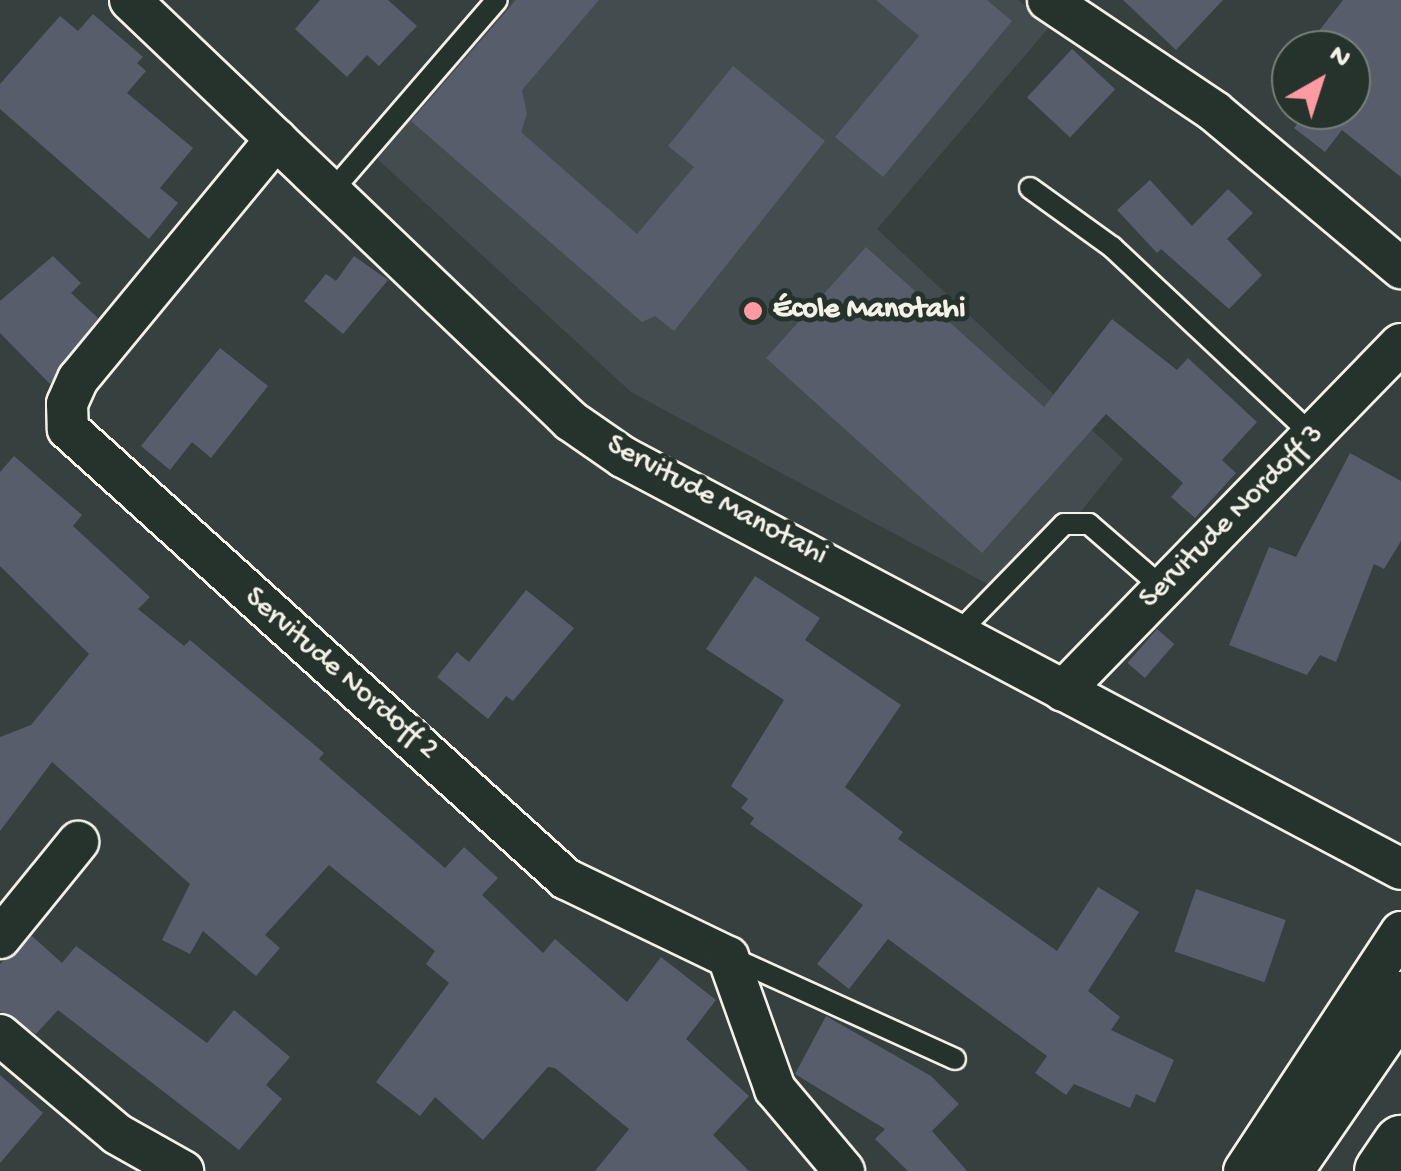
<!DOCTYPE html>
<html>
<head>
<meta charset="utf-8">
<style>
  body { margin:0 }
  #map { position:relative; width:1401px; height:1171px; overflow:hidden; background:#35403f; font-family:"Gochi Hand",sans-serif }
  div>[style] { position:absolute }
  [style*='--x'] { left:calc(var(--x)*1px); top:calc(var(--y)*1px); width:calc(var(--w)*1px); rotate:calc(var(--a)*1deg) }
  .built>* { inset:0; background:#434c4f }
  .building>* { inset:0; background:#575d6a; transform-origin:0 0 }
  .roads { filter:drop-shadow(2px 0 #f4f1e8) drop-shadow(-2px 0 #f4f1e8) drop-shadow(0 2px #f4f1e8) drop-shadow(0 -2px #f4f1e8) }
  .service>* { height:20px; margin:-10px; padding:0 10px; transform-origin:10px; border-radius:10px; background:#26332d }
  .minor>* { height:40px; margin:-20px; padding:0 20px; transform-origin:20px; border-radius:20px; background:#26332d }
  .trunk>* { height:55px; margin:-27.5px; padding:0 27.5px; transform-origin:27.5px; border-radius:27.5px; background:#26332d }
  .dots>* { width:28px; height:28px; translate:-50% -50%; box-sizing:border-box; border:5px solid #26332d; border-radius:50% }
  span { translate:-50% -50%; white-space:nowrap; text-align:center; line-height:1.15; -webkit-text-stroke:10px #26332d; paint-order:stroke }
  .poi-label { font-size:30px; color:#f4f1e8; font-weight:700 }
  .left { translate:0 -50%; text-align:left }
  .street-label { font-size:30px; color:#f4f1e8 }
  .north { position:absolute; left:1271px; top:30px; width:100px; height:100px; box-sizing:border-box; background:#26332d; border:2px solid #787f78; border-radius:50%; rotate:39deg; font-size:28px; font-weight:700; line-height:40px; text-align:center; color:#f4f1e8 }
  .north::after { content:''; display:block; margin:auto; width:35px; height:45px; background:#ff9aa2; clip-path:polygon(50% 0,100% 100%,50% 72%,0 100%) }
</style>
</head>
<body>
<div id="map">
  <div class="built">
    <i style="clip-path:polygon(513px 0,1018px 0,1050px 26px,877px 229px,1123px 459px,1012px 597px,631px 392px,373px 155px)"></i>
  </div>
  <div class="building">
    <i style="clip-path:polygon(320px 0,388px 0,417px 26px,379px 66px,367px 55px,347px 77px,295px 29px)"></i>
    <i style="clip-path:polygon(516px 0,599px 0,522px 90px,527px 114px,521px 132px,637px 234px,694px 167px,668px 146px,733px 66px,825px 141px,674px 331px,655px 316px,642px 322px,411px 121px)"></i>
    <i style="clip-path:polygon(876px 0,987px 0,1012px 21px,883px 177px,835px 137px,919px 36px)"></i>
    <i style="clip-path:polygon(1123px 0,1223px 0,1176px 50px)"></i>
    <i style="clip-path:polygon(1343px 0,1401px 0,1401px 177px,1342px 130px,1325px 152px,1294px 128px,1308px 110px,1351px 110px,1351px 50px,1304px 50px)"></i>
    <i style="clip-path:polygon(93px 14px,143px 57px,137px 63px,146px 71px,127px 93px,193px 148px,160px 188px,178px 203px,149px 239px,0 109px,0 84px,60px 16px,78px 31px)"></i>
    <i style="left:1072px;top:49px;width:59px;height:66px;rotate:43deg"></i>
    <i style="clip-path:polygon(1150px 180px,1192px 226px,1228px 189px,1253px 213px,1227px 239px,1262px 275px,1229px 309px,1161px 249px,1157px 253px,1117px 210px)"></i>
    <i style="clip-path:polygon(866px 247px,1044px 407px,1112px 319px,1177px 370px,1188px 358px,1257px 422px,1222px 460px,1236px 473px,1195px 518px,1171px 497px,1183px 483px,1106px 414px,982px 553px,766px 358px)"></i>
    <i style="clip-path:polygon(53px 256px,81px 283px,71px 293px,98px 318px,50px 384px,0 333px,0 301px)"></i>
    <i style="clip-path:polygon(354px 256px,388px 280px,343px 334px,304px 301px,326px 274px,336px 281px)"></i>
    <i style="clip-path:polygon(220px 348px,268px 386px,211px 458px,192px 442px,170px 470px,141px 446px)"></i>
    <i style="clip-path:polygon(1350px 453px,1401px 481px,1401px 541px,1384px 569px,1374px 564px,1336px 662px,1320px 655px,1307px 675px,1229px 645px,1269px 547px,1296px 557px)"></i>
    <i style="clip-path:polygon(14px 456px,82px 515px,73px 526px,150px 597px,138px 609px,184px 646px,190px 640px,324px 753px,319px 759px,445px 868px,464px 847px,498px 878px,482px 895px,543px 953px,555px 939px,627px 1002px,661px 957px,716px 1000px,686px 1039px,749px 1096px,713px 1135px,749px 1171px,595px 1171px,629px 1129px,555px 1068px,548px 1067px,483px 1140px,435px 1097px,420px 1116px,376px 1082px,449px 983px,426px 964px,435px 951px,329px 865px,265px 935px,280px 948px,256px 976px,203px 931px,190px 954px,162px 940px,190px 884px,52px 762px,0 831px,0 737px,31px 725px,89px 654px,0 566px,0 472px)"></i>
    <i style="clip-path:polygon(755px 576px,820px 618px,805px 640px,901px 705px,845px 787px,903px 832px,898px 839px,1057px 951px,1098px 887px,1139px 912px,1088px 991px,1120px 1017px,1111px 1030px,1174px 1060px,1155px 1103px,1136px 1094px,1130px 1108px,1074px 1084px,1066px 1095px,1035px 1073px,1047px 1056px,888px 939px,849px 989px,817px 964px,863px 905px,750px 824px,754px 818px,741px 808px,748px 799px,731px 786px,784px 700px,706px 649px)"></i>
    <i style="clip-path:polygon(526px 590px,574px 628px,513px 701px,506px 696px,488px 719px,437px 677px,457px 652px,469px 662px)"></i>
    <i style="left:1157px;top:629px;width:23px;height:45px;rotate:41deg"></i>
    <i style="left:1196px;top:889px;width:95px;height:66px;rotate:19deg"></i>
    <i style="clip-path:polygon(32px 936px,62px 963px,76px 946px,207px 1043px,234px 1010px,290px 1057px,266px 1085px,282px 1099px,239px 1150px,58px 1010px,36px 1034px,0 1012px,0 964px)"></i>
    <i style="clip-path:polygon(826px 1016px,931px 1076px,959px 1104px,932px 1131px,967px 1171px,908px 1171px,875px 1139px,885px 1129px,795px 1074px)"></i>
    <i style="clip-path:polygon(0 1075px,43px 1113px,0 1163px)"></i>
  </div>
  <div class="roads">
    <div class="service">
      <i style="--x:1030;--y:188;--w:101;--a:35.7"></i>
      <i style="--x:1112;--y:247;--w:276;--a:43.2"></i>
      <i style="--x:332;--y:191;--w:252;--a:-49.2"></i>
      <i style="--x:958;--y:633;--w:152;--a:-45.8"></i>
      <i style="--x:1064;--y:524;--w:25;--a:0"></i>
      <i style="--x:1089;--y:524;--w:98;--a:40.9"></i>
      <i style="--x:730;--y:957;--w:247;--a:24.4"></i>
    </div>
    <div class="minor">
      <i style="--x:130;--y:0;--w:610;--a:43.67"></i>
      <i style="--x:571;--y:421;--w:63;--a:34.7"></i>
      <i style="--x:623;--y:457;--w:880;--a:27.9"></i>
      <i style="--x:1048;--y:0;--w:201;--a:33.8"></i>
      <i style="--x:1215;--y:112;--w:243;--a:40"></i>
      <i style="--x:276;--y:139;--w:311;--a:129.5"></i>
      <i style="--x:78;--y:379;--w:27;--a:114"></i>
      <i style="--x:67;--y:404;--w:25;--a:88"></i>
      <i style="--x:68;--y:429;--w:671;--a:42.1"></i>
      <i style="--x:566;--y:879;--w:180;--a:25.7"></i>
      <i style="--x:728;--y:957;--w:140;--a:70.4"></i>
      <i style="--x:775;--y:1089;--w:107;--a:49.9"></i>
      <i style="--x:1063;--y:691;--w:484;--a:-45.8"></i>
      <i style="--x:0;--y:938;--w:124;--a:-50.9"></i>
      <i style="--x:0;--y:1035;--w:153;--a:40.2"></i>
      <i style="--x:117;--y:1134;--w:76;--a:29.3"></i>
      <i style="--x:1244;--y:1171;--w:286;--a:-56.7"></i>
    </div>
    <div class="trunk">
      <i style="--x:1283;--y:1171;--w:209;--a:-55.5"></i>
      <i style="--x:1382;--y:1171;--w:34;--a:-56"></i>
    </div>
  </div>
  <div class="dots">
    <i style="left:753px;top:311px;background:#ff9aa2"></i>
  </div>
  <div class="poi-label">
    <span class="left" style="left:773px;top:311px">École Manotahi</span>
  </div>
  <div class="street-label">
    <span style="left:716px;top:502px;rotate:28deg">Servitude Manotahi</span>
    <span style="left:1233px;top:518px;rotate:-45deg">Servitude Nordoff 3</span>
    <span style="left:340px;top:675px;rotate:41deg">Servitude Nordoff 2</span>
  </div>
  <div class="north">N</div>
</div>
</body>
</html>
